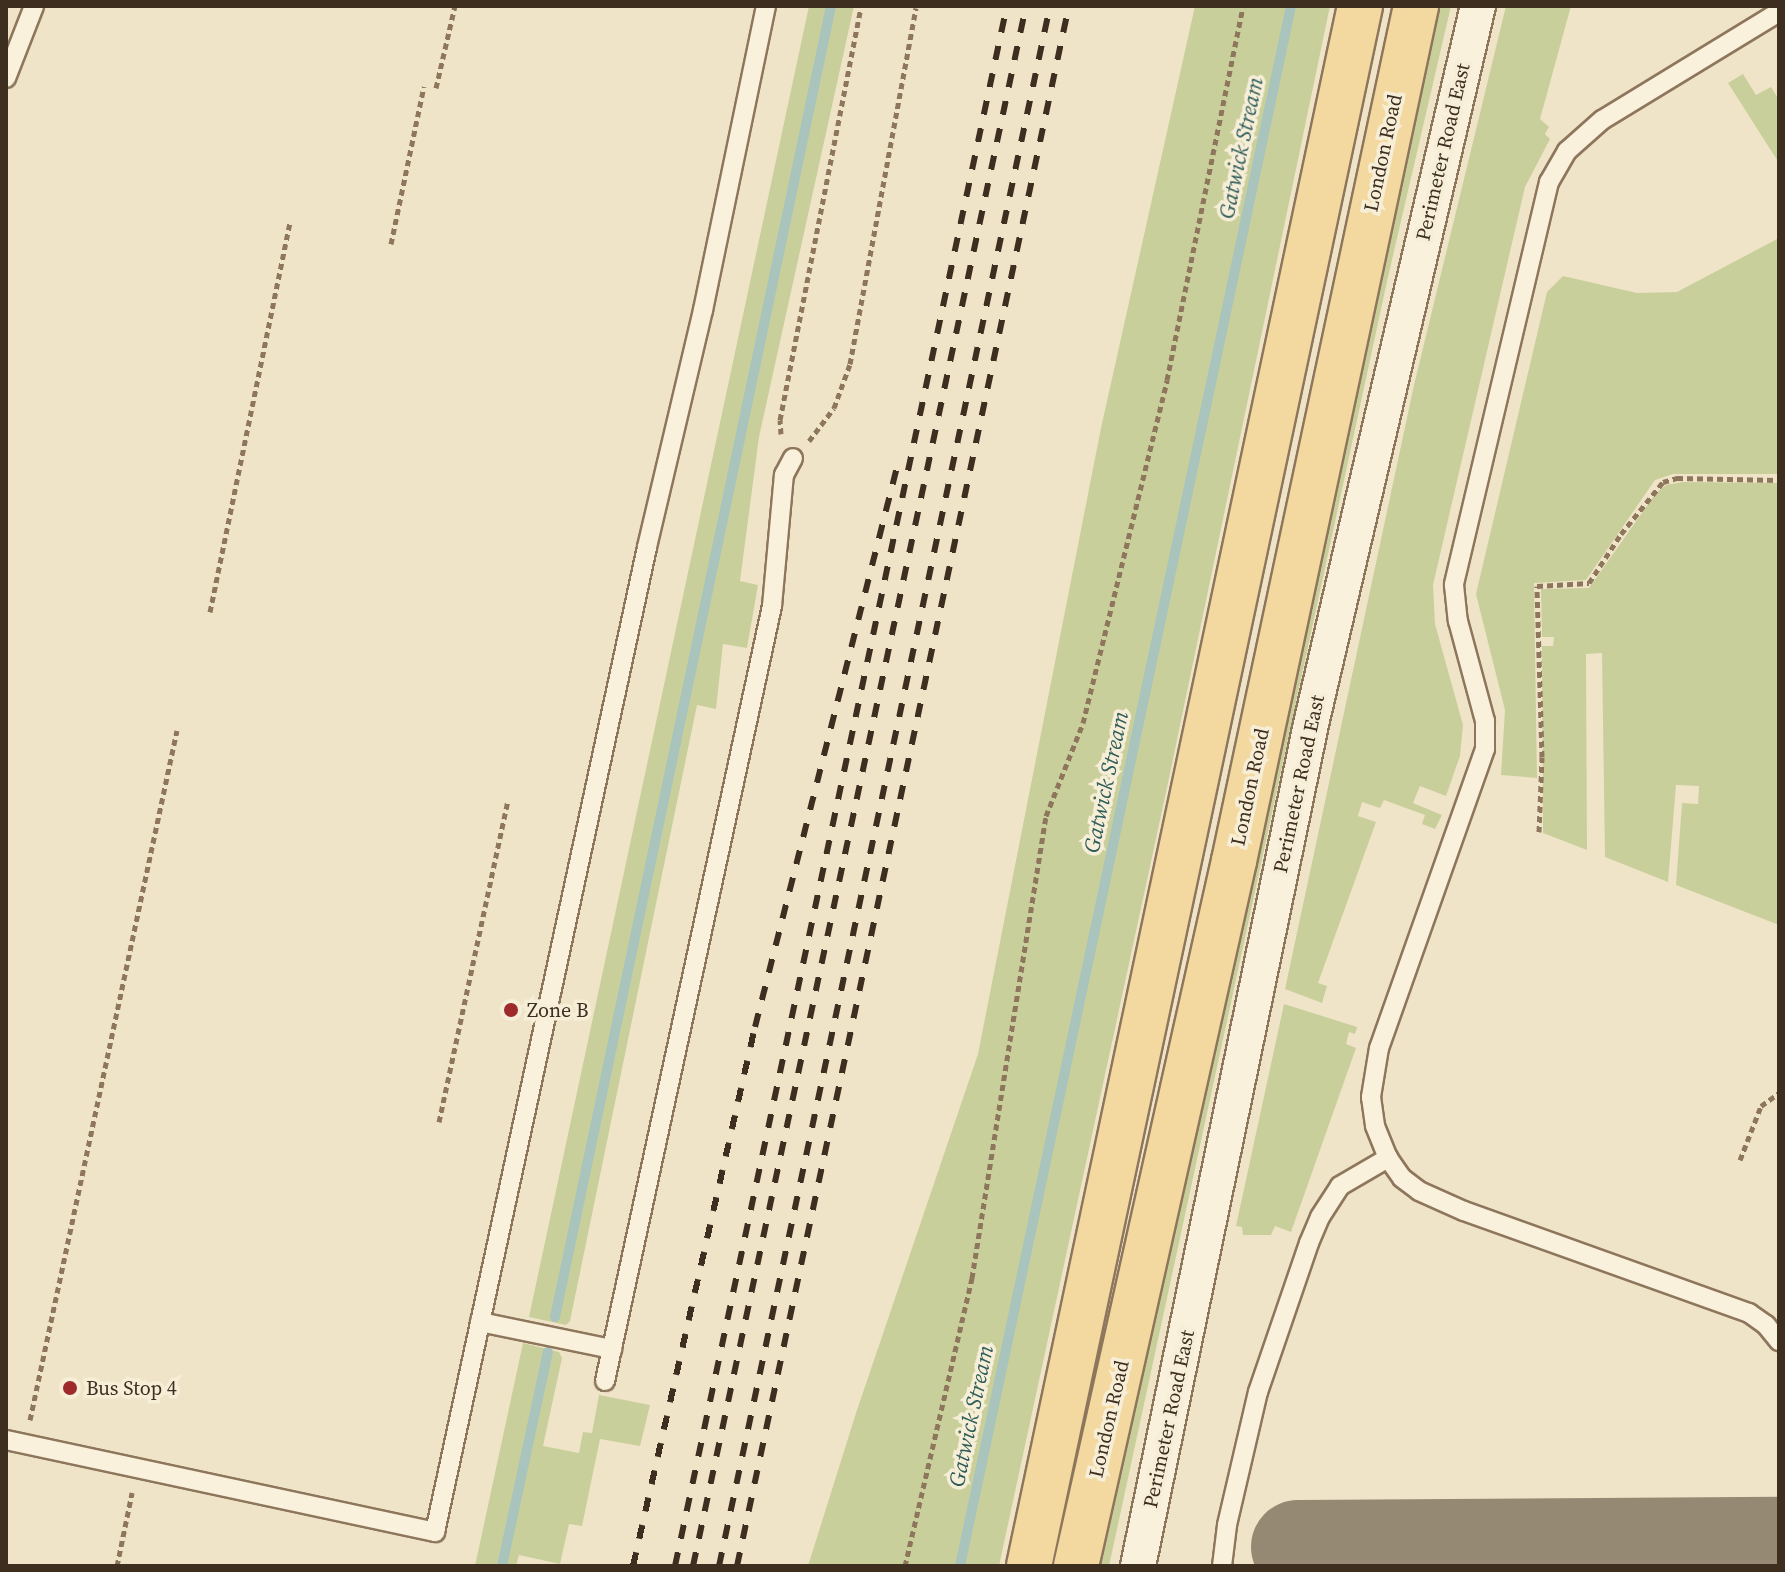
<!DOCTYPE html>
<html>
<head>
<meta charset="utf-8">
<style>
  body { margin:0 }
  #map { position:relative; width:1785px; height:1572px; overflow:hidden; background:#f0e4c8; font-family:"Source Serif 4",serif }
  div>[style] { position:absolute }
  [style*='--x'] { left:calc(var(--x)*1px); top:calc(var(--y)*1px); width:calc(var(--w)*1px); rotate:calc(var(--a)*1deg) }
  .green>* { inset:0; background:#c9cf9b }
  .stream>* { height:10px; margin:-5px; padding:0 5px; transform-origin:5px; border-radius:5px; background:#a9c4bc }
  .taxiway>* { height:94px; margin:-47px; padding:0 47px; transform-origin:47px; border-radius:47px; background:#968974 }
  .path>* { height:5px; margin-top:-2.5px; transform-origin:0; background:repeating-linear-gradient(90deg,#8d765c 0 6px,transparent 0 10px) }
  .roads { filter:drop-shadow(2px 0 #8d765c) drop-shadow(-2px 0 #8d765c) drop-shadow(0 2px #8d765c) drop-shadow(0 -2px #8d765c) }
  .service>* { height:18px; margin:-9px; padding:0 9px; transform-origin:9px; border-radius:9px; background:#faf1dc }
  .minor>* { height:34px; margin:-17px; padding:0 17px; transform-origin:17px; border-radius:17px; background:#faf1dc }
  .primary>* { height:44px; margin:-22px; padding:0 22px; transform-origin:22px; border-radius:22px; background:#f3d9a0 }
  .rail>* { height:6px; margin-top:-3px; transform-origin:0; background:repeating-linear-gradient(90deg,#3d2e20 0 14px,transparent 0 28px) }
  .dots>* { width:22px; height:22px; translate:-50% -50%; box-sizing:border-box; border:4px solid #f7eed8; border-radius:50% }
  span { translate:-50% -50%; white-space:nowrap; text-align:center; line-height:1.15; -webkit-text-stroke:7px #f7eed8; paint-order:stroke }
  .street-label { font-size:20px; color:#3d2e20 }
  .poi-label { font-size:20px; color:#3d2e20 }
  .left { translate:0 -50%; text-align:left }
  .water-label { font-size:22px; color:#2f5d5a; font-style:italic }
  .frame { position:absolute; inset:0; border:8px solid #3d2e20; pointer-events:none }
</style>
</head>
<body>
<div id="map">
  <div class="green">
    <i style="clip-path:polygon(809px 6px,854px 6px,759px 437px,740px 581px,758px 585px,747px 648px,723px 644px,716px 709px,697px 705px,570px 1321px,566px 1325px,529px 1317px)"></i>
    <i style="clip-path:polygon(1195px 6px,1330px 6px,1168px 783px,999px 1566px,808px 1566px,856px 1413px,978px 1054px,1101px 428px)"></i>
    <i style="clip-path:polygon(1428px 6px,1451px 6px,1388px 277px,1109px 1566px,1093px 1566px)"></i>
    <i style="clip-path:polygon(1506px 6px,1571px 6px,1540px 119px,1549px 127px,1545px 134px,1550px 139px,1525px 187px,1433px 585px,1435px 624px,1463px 725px,1460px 756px,1446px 796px,1420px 786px,1413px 803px,1442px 815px,1435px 829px,1422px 824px,1425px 815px,1384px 800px,1380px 808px,1362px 802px,1358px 816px,1376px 822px,1318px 983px,1327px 986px,1322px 1003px,1285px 989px,1414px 385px)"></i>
    <i style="clip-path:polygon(1743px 74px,1756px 95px,1771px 87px,1779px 100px,1779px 163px,1728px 83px)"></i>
    <i style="clip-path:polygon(1779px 238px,1779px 474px,1673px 474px,1655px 480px,1586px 580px,1534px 583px,1537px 778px,1501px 775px,1505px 710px,1476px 594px,1547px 292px,1563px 276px,1637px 293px,1677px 292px)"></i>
    <i style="clip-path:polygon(1683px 482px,1779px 483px,1779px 925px,1676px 885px,1682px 803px,1698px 804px,1699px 786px,1676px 785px,1668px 882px,1605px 857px,1602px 653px,1586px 654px,1587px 850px,1543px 833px,1542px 646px,1553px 646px,1554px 637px,1542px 637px,1541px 589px,1589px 588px,1656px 493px,1666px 485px)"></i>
    <i style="clip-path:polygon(1284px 1004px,1357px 1027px,1355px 1034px,1349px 1032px,1346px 1044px,1356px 1048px,1291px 1232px,1275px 1226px,1271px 1235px,1243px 1235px,1242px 1227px,1236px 1226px)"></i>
    <i style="clip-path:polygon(523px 1343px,559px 1352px,562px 1358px,543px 1446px,579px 1453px,583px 1432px,592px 1433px,599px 1395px,650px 1405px,640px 1446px,600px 1439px,582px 1526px,569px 1524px,560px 1564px,519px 1555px,516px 1566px,475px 1566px)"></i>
  </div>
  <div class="stream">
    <i style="--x:555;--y:1317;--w:1340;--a:-78.11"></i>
    <i style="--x:502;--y:1566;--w:219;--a:-77.9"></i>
    <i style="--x:960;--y:1566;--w:1595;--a:-78.02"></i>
  </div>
  <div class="taxiway">
    <i style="--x:1298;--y:1547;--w:481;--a:-0.4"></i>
  </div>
  <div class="path">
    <i style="--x:436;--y:88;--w:84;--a:-77"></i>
    <i style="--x:391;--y:244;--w:161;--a:-78.2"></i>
    <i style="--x:781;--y:434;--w:14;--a:-94"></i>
    <i style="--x:780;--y:420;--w:419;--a:-78.9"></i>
    <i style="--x:809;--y:441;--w:41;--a:-52.9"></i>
    <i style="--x:834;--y:408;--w:47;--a:-70"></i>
    <i style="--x:850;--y:364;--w:362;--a:-79.5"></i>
    <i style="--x:210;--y:612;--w:397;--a:-78.4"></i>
    <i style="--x:1539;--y:832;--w:75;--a:-87.7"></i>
    <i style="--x:1542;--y:757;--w:171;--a:-91.7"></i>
    <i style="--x:1537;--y:586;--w:52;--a:-3.3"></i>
    <i style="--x:1589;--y:583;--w:59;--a:-56.9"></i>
    <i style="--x:1621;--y:534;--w:67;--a:-51.1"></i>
    <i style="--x:1663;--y:482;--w:15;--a:-16"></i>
    <i style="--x:1677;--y:478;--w:102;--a:1.1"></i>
    <i style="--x:439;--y:1122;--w:329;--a:-77.9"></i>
    <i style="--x:1740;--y:1160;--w:58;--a:-68.7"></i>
    <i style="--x:1761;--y:1106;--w:22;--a:-36"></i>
    <i style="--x:30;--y:1420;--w:705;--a:-77.97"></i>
    <i style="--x:117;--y:1566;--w:75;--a:-78.4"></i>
    <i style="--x:905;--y:1566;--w:296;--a:-76.9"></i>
    <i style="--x:972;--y:1278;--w:468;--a:-80.9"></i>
    <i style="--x:1046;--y:816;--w:100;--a:-68.3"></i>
    <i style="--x:1083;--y:723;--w:353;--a:-76.2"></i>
    <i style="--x:1167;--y:380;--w:382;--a:-78.5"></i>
  </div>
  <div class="roads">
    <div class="service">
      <i style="--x:1779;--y:12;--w:207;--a:148.6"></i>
      <i style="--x:1602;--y:120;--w:47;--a:138.5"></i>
      <i style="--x:1567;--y:151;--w:36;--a:120"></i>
      <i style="--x:1549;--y:182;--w:414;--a:103.3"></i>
      <i style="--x:1454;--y:585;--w:36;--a:84"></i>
      <i style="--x:1458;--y:621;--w:104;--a:74.9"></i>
      <i style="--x:1485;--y:721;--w:28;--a:90"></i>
      <i style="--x:1485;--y:749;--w:317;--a:109.5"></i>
      <i style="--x:1379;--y:1048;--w:50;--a:99.3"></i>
      <i style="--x:1371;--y:1097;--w:29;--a:82"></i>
      <i style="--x:1375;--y:1126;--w:35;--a:68"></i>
      <i style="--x:1388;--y:1158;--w:24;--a:55"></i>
      <i style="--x:1402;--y:1178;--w:21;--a:37"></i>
      <i style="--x:1419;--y:1191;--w:49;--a:24"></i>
      <i style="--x:1464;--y:1211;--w:303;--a:19.7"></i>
      <i style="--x:1749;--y:1313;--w:21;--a:35"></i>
      <i style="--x:1766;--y:1325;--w:21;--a:51"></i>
      <i style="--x:6;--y:78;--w:77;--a:-68.7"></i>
      <i style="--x:480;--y:1322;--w:135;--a:11.6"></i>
      <i style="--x:605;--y:1381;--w:793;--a:-77.84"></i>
      <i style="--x:772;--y:606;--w:132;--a:-84.8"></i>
      <i style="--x:784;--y:475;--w:19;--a:-62"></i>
      <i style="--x:6;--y:1440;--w:439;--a:12.1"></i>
      <i style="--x:435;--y:1532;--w:1008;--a:-77.85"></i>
      <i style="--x:647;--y:547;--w:244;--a:-76.7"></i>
      <i style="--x:703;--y:310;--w:310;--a:-78.3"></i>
      <i style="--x:1222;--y:1566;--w:41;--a:-83"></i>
      <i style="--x:1227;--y:1525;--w:137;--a:-76.9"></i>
      <i style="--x:1258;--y:1392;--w:157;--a:-71.1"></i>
      <i style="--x:1309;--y:1243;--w:28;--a:-67"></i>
      <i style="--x:1320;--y:1217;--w:37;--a:-57"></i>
      <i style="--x:1340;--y:1186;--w:56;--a:-30.3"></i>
    </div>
    <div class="minor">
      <i style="--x:1138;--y:1566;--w:860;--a:-78.39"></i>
      <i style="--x:1311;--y:724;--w:737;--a:-76.91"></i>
    </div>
    <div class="primary">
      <i style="--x:1029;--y:1566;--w:1595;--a:-78.02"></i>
      <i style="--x:1076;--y:1566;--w:722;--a:-77.37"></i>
      <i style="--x:1234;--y:861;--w:874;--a:-77.98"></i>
    </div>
  </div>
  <div class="rail">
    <i style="--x:633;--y:1566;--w:553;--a:-77.25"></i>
    <i style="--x:755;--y:1027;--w:578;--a:-75.77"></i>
    <i style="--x:675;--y:1566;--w:1595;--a:-77.99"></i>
    <i style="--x:693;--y:1566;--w:1595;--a:-77.95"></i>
    <i style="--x:719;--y:1566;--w:1595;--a:-78.02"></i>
    <i style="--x:737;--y:1566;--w:1595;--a:-77.99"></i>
  </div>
  <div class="dots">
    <i style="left:511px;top:1010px;background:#9e2a2b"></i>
    <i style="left:70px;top:1388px;background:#9e2a2b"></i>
  </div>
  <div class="street-label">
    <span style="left:1443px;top:152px;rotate:-77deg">Perimeter Road East</span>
    <span style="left:1383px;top:153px;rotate:-78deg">London Road</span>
    <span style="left:1299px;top:784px;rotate:-78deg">Perimeter Road East</span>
    <span style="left:1250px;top:787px;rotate:-78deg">London Road</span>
    <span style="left:1109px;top:1419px;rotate:-77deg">London Road</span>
    <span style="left:1169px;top:1419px;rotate:-78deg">Perimeter Road East</span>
  </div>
  <div class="poi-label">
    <span class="left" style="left:527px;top:1010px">Zone B</span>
    <span class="left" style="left:86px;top:1388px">Bus Stop 4</span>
  </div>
  <div class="water-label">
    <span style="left:1241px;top:148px;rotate:-78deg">Gatwick Stream</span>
    <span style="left:1106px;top:782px;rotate:-78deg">Gatwick Stream</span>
    <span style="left:971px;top:1416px;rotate:-78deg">Gatwick Stream</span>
  </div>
  <div class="frame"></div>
</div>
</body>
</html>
